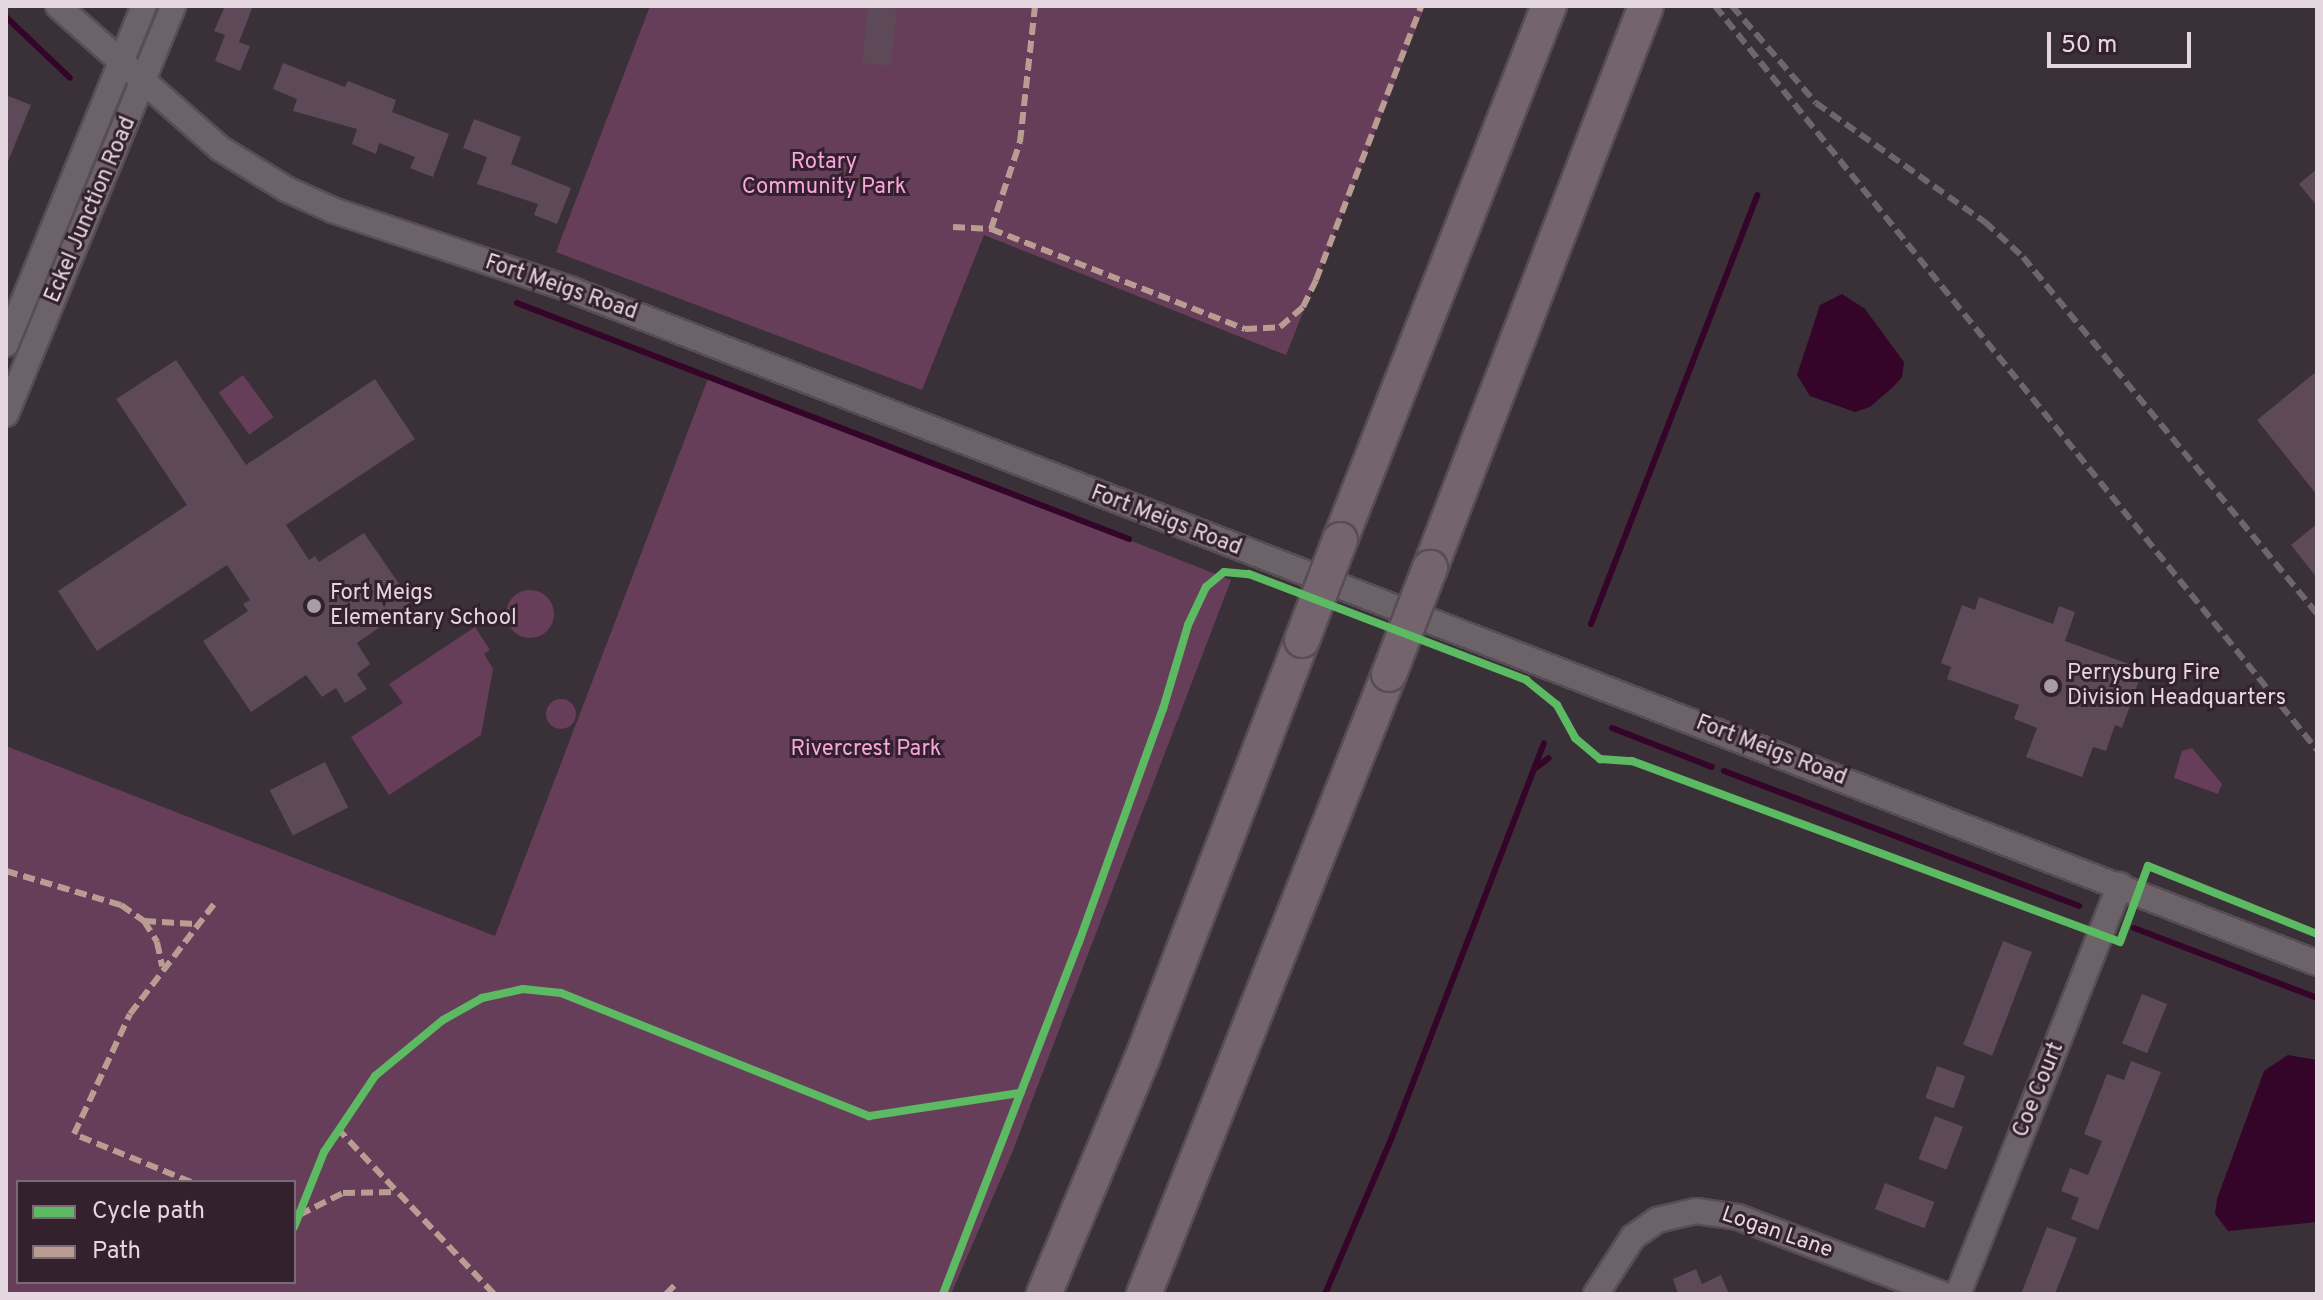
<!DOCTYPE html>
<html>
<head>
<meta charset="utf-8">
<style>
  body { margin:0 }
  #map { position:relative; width:2323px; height:1300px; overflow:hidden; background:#3a3037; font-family:Overpass,sans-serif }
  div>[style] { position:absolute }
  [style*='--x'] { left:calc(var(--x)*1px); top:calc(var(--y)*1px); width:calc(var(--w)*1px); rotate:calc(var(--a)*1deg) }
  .green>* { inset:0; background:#673e5a; transform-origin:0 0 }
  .round { border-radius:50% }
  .water>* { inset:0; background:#350429 }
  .stream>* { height:6px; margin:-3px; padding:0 3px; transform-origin:3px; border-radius:3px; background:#350429 }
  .building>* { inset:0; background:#5d4957; transform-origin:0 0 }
  .roads { filter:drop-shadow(2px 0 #574e55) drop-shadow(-2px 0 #574e55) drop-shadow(0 2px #574e55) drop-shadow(0 -2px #574e55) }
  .minor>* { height:24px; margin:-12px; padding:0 12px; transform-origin:12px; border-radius:12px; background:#6c6369 }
  .highway>* { height:34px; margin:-17px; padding:0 17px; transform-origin:17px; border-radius:17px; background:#74646e }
  .rail>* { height:6px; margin-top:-3px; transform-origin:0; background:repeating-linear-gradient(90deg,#6e666b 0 12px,transparent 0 18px) }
  .bridges { filter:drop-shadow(2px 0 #574e55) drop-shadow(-2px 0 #574e55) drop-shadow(0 2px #574e55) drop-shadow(0 -2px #574e55) }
  .highway-bridge>* { height:34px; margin:-17px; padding:0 17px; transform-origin:17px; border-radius:17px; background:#74646e }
  .quiet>* { height:6px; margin-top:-3px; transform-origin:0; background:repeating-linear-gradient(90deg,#b99d93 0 12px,transparent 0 18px) }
  .cycleway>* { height:8px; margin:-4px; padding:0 4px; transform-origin:4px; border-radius:4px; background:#5cba63 }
  .dots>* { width:22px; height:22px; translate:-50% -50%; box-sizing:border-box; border:4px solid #34212e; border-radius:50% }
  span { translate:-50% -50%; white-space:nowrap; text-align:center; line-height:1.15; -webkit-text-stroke:6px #34212e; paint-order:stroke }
  .park-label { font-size:22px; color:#faa5dd }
  .street-label { font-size:22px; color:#e4d7df }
  .poi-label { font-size:22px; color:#e4d7df }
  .left { translate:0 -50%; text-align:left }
  .frame { position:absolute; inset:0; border:8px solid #e4d7df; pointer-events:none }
  .legend { position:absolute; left:16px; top:1180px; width:280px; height:104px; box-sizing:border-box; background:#34212e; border:2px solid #7a6a75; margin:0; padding:10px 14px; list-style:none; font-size:24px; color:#e4d7df }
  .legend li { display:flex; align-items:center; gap:16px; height:40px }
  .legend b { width:40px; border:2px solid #7a6a75 }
  .scale { position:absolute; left:2047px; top:32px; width:144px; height:36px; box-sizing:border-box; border:4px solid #e4d7df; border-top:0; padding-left:10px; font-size:24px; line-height:28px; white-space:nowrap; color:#e4d7df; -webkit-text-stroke:6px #34212e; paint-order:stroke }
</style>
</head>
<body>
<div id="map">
  <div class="green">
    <i style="clip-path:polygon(650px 6px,1425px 6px,1286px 355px,984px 235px,922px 390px,556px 252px)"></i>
    <i style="left:243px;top:375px;width:52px;height:30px;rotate:54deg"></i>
    <i style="clip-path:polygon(evenodd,709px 376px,1231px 580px,1012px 1153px,951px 1294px,6px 1294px,6px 746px,495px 936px,709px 376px,18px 1182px,294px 1182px,294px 1282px,18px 1282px,18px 1182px)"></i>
    <i class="round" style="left:506px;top:590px;width:48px;height:48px"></i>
    <i style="clip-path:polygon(475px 627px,490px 650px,484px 654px,493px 669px,481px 735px,389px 795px,351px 737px,403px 703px,389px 684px)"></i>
    <i class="round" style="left:546px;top:699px;width:30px;height:30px"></i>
    <i style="clip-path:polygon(2192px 748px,2222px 784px,2218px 794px,2174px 778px,2182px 751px)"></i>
  </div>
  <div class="water">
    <i style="clip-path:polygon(1842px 294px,1865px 309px,1904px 362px,1902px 377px,1893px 387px,1870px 407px,1855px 412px,1810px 396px,1797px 375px,1820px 305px)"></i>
    <i style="clip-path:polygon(2288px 1055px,2317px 1060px,2317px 1222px,2228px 1231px,2215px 1214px,2217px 1199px,2264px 1071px)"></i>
  </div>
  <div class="stream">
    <i style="--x:6;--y:17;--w:88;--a:43.6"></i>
    <i style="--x:517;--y:303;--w:656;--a:21.09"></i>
    <i style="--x:1591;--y:624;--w:460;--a:-68.8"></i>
    <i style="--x:1612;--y:728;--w:107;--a:21.3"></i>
    <i style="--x:1536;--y:768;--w:16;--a:-38"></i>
    <i style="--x:1724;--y:771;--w:380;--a:20.8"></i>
    <i style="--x:2134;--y:928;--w:196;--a:20.9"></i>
    <i style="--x:1325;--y:1294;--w:171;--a:-66.9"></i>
    <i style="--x:1392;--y:1137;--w:422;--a:-68.9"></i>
  </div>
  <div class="building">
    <i style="clip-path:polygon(225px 6px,253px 6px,239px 42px,250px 46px,240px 71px,215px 61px,225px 35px,214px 31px)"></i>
    <i style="left:868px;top:6px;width:29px;height:57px;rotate:6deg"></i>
    <i style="clip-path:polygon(283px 63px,345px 87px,348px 81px,396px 100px,392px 112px,449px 134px,433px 177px,410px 168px,415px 157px,379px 143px,376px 154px,352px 144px,357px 129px,293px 111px,297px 99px,273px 89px)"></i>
    <i style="clip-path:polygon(6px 95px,31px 105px,7px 164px,6px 164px)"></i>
    <i style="clip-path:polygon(474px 119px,521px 137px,511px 164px,571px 188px,557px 224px,534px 215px,538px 204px,477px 184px,487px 157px,463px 148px)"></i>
    <i style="clip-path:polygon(2317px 169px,2317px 206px,2299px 184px)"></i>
    <i style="clip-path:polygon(176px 360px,246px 465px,375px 379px,415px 439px,286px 525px,309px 560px,315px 556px,319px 562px,364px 533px,413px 604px,357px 643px,370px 664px,357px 674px,367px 689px,345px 703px,336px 688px,322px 697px,306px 675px,251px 712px,203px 641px,248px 611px,243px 604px,250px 600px,227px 565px,97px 651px,58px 591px,187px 505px,116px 399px)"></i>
    <i style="clip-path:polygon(2317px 371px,2317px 495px,2257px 420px)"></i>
    <i style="clip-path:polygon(2317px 524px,2317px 578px,2291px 545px)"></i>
    <i style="clip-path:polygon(1979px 597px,2053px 624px,2059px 606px,2075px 612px,2065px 641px,2143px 669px,2122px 728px,2115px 725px,2106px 751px,2093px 747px,2082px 777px,2026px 757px,2037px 728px,2014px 719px,2019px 705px,1947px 679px,1951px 667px,1941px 663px,1962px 605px,1975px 610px)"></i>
    <i style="left:325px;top:762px;width:51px;height:62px;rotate:63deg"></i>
    <i style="left:2003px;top:941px;width:31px;height:111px;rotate:21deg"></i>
    <i style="left:2142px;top:994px;width:27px;height:53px;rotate:22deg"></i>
    <i style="clip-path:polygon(2131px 1061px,2161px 1072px,2098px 1230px,2071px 1219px,2079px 1198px,2061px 1191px,2070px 1168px,2088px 1175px,2102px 1141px,2084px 1134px,2107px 1074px,2124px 1080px)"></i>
    <i style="left:1937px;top:1066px;width:30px;height:34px;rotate:20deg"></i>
    <i style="left:1935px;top:1116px;width:30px;height:46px;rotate:21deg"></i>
    <i style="left:1885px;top:1183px;width:53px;height:28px;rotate:21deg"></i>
    <i style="clip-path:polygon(2047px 1227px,2077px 1238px,2055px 1294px,2021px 1294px)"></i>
    <i style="clip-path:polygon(1696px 1269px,1702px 1284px,1721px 1275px,1729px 1294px,1678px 1294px,1673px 1279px)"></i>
  </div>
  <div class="roads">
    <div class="minor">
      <i style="--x:58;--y:6;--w:217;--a:41.3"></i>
      <i style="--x:221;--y:149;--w:76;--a:31.6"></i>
      <i style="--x:286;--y:189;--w:54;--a:24.2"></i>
      <i style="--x:335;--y:211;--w:250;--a:18.4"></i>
      <i style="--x:572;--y:290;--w:1870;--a:21.09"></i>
      <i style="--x:6;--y:344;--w:365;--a:-67.8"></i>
      <i style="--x:6;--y:414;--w:441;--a:-67.7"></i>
      <i style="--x:1596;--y:1294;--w:68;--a:-57"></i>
      <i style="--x:1633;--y:1237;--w:29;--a:-35"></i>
      <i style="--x:1657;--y:1220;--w:40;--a:-13"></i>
      <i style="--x:1696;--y:1211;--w:42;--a:8.1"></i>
      <i style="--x:1738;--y:1217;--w:218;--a:20.7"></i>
      <i style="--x:1958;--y:1294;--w:440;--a:-68.4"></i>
    </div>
    <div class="highway">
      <i style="--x:1340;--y:540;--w:573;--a:-68.63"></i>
      <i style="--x:1430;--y:568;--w:602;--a:-68.98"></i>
      <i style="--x:1044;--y:1294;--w:255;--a:-67.4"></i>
      <i style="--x:1142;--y:1059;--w:449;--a:-69.1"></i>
      <i style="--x:1144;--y:1294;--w:667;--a:-68.44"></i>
    </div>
  </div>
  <div class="rail">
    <i style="--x:1715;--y:6;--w:957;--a:51.02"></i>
    <i style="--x:1732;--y:6;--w:128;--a:49.1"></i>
    <i style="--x:1816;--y:103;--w:207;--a:35.2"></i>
    <i style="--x:1985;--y:222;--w:52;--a:42.6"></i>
    <i style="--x:2023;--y:257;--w:462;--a:50.5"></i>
  </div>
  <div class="bridges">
    <div class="highway-bridge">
      <i style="--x:1302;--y:640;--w:107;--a:-69.2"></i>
      <i style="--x:1389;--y:674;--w:114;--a:-68.9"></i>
    </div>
  </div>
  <div class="quiet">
    <i style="--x:953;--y:227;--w:38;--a:3"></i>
    <i style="--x:991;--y:229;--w:273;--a:21.5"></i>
    <i style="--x:1245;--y:329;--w:35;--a:-3"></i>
    <i style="--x:1280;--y:327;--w:30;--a:-41"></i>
    <i style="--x:1303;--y:307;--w:30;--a:-64"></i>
    <i style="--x:1316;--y:280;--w:293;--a:-69"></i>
    <i style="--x:991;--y:229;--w:92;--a:-71.6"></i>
    <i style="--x:1020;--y:142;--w:137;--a:-83.7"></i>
    <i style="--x:6;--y:871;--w:120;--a:16.5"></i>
    <i style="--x:121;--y:905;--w:28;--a:35"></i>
    <i style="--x:144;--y:921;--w:25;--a:58"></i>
    <i style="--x:157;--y:942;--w:25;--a:78"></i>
    <i style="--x:144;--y:921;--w:51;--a:3.4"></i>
    <i style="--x:337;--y:1128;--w:228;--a:46.6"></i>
    <i style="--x:191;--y:1182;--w:126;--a:-157.7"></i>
    <i style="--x:74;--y:1134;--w:132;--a:-65"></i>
    <i style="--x:130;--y:1014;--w:138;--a:-52.6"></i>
    <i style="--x:299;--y:1215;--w:49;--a:-26.6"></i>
    <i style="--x:343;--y:1193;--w:54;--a:-1.1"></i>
    <i style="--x:666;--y:1294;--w:16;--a:-45"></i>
  </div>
  <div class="cycleway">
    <i style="--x:294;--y:1227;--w:81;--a:-68.2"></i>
    <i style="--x:324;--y:1152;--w:92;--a:-56.1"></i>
    <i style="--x:375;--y:1076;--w:88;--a:-39.5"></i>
    <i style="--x:443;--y:1020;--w:45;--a:-29.4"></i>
    <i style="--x:482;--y:998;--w:42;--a:-12.4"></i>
    <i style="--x:523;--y:989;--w:38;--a:6"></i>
    <i style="--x:561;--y:993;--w:332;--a:21.8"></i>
    <i style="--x:869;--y:1116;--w:153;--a:-8.7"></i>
    <i style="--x:943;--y:1294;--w:377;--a:-68.9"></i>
    <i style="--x:1079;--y:942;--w:248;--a:-70.2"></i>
    <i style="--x:1163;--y:709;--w:88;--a:-73.4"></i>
    <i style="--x:1188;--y:625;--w:42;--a:-64.7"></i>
    <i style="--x:1206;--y:587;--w:23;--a:-40"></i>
    <i style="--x:1224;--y:572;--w:25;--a:5"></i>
    <i style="--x:1249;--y:574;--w:297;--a:20.9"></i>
    <i style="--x:1526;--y:680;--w:40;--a:39"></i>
    <i style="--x:1557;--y:705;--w:38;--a:61"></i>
    <i style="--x:1575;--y:738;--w:33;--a:40"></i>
    <i style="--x:1600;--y:759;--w:32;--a:4"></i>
    <i style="--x:1632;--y:761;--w:520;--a:20.35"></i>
    <i style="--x:2120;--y:942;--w:81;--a:-69.8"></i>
    <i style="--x:2148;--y:866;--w:182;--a:21.9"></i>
  </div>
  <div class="dots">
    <i style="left:314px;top:606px;background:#a89da4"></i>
    <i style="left:2051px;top:686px;background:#a89da4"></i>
  </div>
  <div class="park-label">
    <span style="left:824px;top:175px">Rotary<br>Community Park</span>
    <span style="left:866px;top:750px">Rivercrest Park</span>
  </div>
  <div class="street-label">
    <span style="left:91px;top:210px;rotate:-67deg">Eckel Junction Road</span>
    <span style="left:561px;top:288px;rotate:19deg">Fort Meigs Road</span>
    <span style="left:1166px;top:521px;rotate:21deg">Fort Meigs Road</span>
    <span style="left:1771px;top:751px;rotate:21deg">Fort Meigs Road</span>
    <span style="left:2039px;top:1090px;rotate:-68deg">Coe Court</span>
    <span style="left:1777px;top:1233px;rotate:19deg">Logan Lane</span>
  </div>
  <div class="poi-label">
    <span class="left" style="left:330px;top:606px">Fort Meigs<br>Elementary School</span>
    <span class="left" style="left:2067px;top:686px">Perrysburg Fire<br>Division Headquarters</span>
  </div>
  <div class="frame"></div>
  <ul class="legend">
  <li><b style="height:10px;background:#5cba63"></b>Cycle path</li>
  <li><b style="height:10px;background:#b99d93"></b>Path</li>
  </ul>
  <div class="scale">50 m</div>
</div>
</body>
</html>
